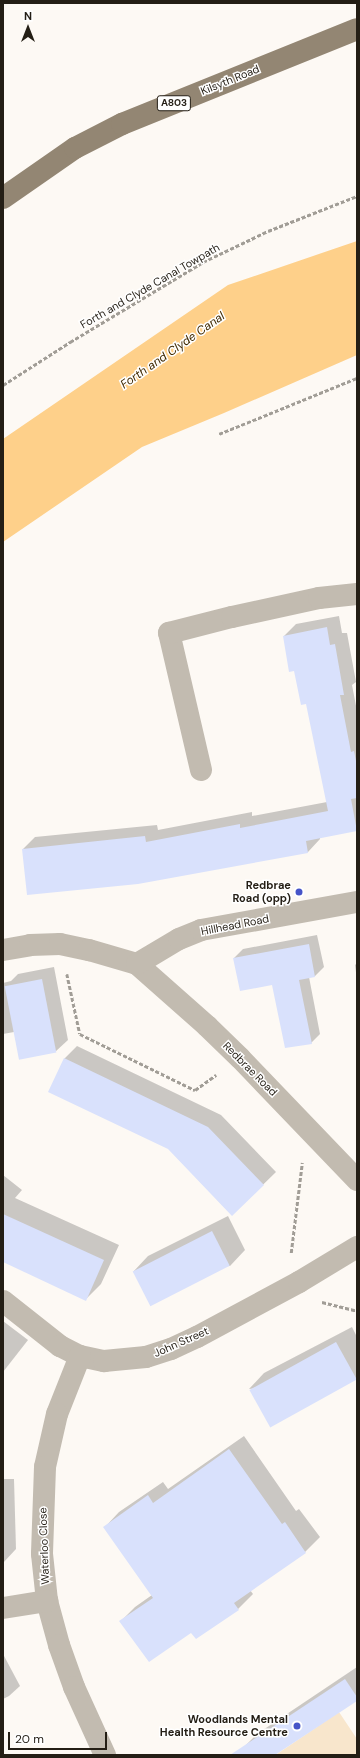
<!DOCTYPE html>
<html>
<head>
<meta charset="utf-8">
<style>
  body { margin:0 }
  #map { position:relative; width:360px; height:1758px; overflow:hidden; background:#fdf9f4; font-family:"DM Sans",sans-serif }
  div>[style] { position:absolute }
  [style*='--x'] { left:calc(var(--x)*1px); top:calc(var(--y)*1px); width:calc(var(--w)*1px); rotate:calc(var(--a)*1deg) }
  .green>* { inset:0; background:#f8e6cc }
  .water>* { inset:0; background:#fed08a }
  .shadow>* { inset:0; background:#0003 }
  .building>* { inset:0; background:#d9e1fc; transform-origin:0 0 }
  .path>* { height:2.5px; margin-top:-1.25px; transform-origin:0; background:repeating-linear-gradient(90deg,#a19d96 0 4px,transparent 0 6px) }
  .minor>* { height:22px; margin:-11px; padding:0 11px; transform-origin:11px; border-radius:11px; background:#c2bbb0 }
  .major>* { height:22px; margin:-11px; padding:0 11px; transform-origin:11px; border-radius:11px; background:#938673 }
  .dots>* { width:11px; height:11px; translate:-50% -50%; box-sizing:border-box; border:2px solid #fff; border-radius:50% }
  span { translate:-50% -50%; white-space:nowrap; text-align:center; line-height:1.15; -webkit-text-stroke:3px #fff; paint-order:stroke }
  .shield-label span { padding:1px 3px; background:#fff; border:1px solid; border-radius:3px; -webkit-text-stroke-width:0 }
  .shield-label { font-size:10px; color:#241e15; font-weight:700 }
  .street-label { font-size:11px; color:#241e15 }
  .poi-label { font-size:11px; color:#241e15; font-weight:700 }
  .right { translate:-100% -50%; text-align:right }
  .water-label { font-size:12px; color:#3f2900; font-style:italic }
  .frame { position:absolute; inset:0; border:4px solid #241e15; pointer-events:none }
  .north { position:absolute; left:8px; top:8px; width:40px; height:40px; -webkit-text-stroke:3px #fff; paint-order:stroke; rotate:0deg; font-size:11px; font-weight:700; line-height:16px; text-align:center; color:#241e15 }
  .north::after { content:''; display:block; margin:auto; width:14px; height:18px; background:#241e15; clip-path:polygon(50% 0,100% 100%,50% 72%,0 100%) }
  .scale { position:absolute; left:8px; top:1732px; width:99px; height:18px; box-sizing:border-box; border:2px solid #241e15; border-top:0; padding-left:5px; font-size:12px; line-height:14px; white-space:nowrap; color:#241e15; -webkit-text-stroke:3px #fff; paint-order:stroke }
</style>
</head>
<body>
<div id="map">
  <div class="green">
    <i style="clip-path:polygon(339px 1712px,357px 1739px,357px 1755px,277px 1754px)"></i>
  </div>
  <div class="water">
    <i style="clip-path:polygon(357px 241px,357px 355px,224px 413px,142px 447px,3px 542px,3px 439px,228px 285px)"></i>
  </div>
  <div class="shadow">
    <i style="clip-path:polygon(339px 616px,342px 633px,347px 633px,356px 682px,352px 685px,357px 711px,357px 830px,320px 837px,320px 839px,308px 852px,138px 883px,23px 849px,35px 837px,157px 825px,158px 830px,252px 812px,252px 816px,327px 802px,307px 703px,295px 670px,290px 671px,284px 636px,296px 624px)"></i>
    <i style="clip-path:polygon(317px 935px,324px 967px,315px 976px,309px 977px,320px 1034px,311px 1043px,273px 983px,234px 958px,243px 949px)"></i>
    <i style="clip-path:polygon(357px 963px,357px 980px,355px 965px)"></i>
    <i style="clip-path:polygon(54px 967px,68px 1040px,55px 1052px,14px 1032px,3px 1034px,3px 983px,11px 981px,18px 974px)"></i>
    <i style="clip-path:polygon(77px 1046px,221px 1115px,276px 1172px,232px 1215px,169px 1149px,64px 1059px)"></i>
    <i style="clip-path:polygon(3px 1175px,22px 1190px,15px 1198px,119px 1245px,101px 1284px,86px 1299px,3px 1257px)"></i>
    <i style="clip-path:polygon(228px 1216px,245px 1250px,230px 1266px,133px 1272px,148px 1256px)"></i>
    <i style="clip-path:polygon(3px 1321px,28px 1340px,3px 1372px)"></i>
    <i style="clip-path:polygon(352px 1327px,357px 1337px,356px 1379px,249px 1389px,264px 1373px)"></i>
    <i style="clip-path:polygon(244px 1436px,296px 1511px,299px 1509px,320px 1537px,305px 1552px,250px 1590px,253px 1594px,238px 1609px,196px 1638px,191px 1631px,121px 1621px,135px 1607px,152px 1595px,105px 1527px,119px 1512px,163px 1482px,168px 1489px)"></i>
    <i style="clip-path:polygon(3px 1479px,14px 1479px,16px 1549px,3px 1563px)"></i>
    <i style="clip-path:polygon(3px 1654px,20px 1686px,9px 1696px,3px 1699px)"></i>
    <i style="clip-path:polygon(357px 1667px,357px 1699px,273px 1755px,249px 1755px,244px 1747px,257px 1734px)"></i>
  </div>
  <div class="building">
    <i style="clip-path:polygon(327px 627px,330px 645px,335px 644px,344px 695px,340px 695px,351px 752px,354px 751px,357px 766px,357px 798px,351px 799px,357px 831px,306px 841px,308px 853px,138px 884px,27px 895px,22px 849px,145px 836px,146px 842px,240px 824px,240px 828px,328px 811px,306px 704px,301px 705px,294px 671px,289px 672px,283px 636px)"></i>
    <i style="clip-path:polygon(309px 944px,315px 977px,299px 980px,312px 1044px,285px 1048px,272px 985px,240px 991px,233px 958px)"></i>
    <i style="left:42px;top:979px;width:75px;height:38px;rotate:79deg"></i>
    <i style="clip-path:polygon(64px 1058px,208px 1127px,264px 1185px,232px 1216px,168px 1149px,48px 1092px)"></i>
    <i style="clip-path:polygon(3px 1214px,104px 1260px,86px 1301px,3px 1262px)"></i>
    <i style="left:212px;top:1231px;width:39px;height:89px;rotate:63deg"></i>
    <i style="left:336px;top:1342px;width:43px;height:99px;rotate:61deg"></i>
    <i style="clip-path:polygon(229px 1449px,282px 1524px,285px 1522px,306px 1553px,234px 1603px,239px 1610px,196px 1639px,191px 1633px,149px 1662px,119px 1621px,153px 1598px,103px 1527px,148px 1495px,153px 1503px)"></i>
    <i style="clip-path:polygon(345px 1679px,357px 1697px,357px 1701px,275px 1755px,230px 1755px)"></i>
  </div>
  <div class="path">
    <i style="--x:3;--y:385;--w:80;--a:-32.7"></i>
    <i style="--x:70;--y:342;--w:155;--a:-31"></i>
    <i style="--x:203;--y:262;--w:72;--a:-25.5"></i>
    <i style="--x:268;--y:231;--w:96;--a:-21.5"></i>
    <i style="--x:219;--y:434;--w:149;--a:-22.1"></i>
    <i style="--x:67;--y:974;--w:61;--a:77.8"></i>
    <i style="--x:80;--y:1034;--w:128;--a:26"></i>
    <i style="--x:195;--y:1090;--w:26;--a:-36"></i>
    <i style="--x:291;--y:1253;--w:91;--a:-83"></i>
    <i style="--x:322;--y:1302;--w:36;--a:14"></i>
  </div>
  <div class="minor">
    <i style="--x:201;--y:770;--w:141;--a:-103.1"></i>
    <i style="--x:169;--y:633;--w:65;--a:-14.3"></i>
    <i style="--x:232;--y:617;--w:89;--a:-12.3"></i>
    <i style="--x:319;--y:598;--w:38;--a:-6"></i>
    <i style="--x:3;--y:950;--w:27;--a:-10"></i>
    <i style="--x:30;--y:945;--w:30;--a:-2"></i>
    <i style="--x:60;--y:944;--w:30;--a:12"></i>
    <i style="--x:89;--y:950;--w:50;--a:16.3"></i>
    <i style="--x:137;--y:964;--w:94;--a:41.5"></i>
    <i style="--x:207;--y:1026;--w:46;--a:44.1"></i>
    <i style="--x:240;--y:1058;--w:169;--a:46.2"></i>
    <i style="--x:137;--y:964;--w:49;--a:-30.8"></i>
    <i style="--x:179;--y:939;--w:24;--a:-22"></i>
    <i style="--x:201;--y:930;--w:158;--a:-10.2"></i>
    <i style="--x:3;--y:1301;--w:73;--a:38.3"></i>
    <i style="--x:60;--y:1346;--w:22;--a:27"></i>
    <i style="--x:80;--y:1356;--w:25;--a:12"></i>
    <i style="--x:104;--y:1361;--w:42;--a:-5.4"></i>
    <i style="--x:146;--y:1357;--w:26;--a:-18"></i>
    <i style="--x:171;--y:1349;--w:29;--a:-25"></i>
    <i style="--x:197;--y:1337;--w:116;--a:-28.3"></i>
    <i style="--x:299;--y:1282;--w:68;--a:-31.1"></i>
    <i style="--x:80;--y:1356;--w:62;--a:111.6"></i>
    <i style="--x:57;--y:1414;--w:54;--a:102.8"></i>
    <i style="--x:45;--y:1467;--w:87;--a:92"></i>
    <i style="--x:42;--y:1554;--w:47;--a:83.9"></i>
    <i style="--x:47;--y:1601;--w:46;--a:74.7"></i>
    <i style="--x:59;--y:1645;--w:45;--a:70.3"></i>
    <i style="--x:74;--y:1687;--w:75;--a:65.5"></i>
    <i style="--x:3;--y:1608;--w:45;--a:-9"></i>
  </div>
  <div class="major">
    <i style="--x:3;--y:198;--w:88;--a:-34.8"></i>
    <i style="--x:75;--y:148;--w:53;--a:-27.1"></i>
    <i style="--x:122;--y:124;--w:253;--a:-22"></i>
  </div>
  <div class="dots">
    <i style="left:299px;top:892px;background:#4654c8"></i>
    <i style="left:297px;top:1726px;background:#4654c8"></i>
  </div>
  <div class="shield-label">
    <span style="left:174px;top:103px">A803</span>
  </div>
  <div class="street-label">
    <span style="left:230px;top:80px;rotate:-22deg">Kilsyth Road</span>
    <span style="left:150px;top:286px;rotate:-30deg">Forth and Clyde Canal Towpath</span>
    <span style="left:235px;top:925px;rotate:-11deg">Hillhead Road</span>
    <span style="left:250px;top:1069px;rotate:45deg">Redbrae Road</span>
    <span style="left:181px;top:1342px;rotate:-24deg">John Street</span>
    <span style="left:44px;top:1546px;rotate:-92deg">Waterloo Close</span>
  </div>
  <div class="poi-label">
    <span class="right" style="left:291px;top:892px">Redbrae<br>Road (opp)</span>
    <span class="right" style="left:288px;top:1726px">Woodlands Mental<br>Health Resource Centre</span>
  </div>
  <div class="water-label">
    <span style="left:173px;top:351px;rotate:-35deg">Forth and Clyde Canal</span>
  </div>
  <div class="frame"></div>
  <div class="north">N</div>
  <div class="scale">20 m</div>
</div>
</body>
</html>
